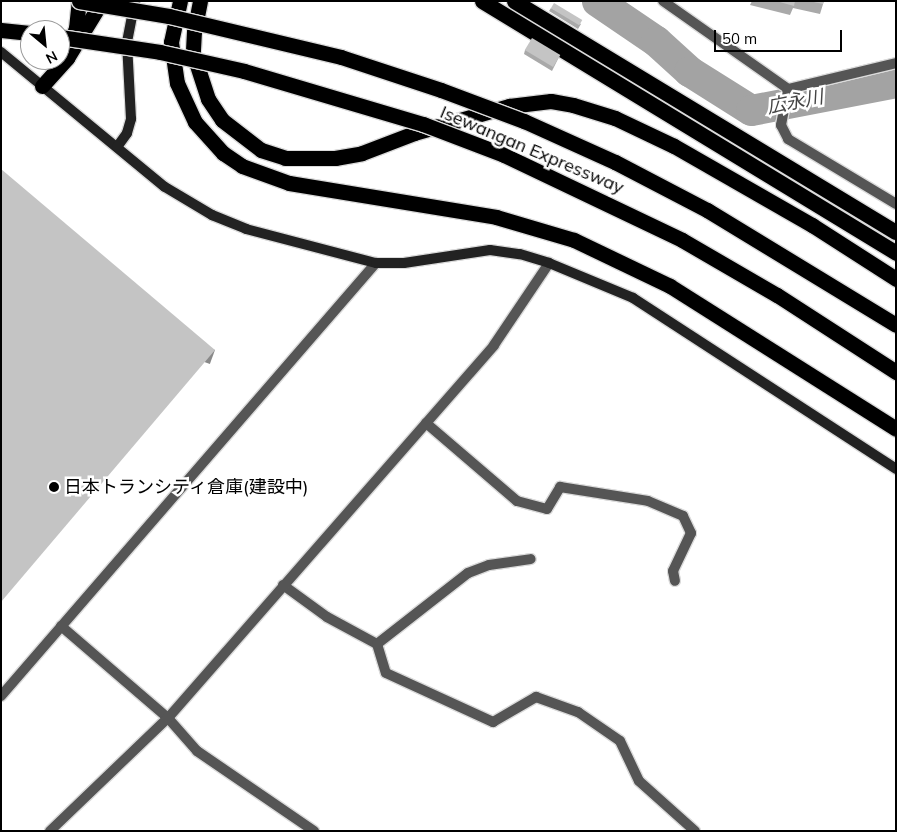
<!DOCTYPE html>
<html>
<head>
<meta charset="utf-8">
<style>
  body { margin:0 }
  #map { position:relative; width:897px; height:832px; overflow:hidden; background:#fff; font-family:Mulish,"Noto Sans JP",sans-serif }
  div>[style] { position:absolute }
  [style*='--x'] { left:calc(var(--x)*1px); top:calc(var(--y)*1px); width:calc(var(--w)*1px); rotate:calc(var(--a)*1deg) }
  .river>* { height:31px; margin:-15.5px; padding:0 15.5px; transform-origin:15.5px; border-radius:15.5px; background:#a3a3a3 }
  .roads { filter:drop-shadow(1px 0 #dbdbdb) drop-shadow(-1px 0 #dbdbdb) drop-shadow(0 1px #dbdbdb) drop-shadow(0 -1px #dbdbdb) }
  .street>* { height:10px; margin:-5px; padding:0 5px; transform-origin:5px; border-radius:5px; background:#555 }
  .secondary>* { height:10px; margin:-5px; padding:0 5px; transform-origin:5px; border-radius:5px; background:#222 }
  .highway>* { height:15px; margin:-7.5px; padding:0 7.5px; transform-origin:7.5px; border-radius:7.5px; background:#000 }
  .bridges { filter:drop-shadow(1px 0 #dbdbdb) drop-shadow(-1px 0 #dbdbdb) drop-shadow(0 1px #dbdbdb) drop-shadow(0 -1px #dbdbdb) }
  .highway-bridge>* { height:15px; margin:-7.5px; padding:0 7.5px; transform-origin:7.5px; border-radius:7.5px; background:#000 }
  .wall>* { inset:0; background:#a9a9a9 }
  .shaded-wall>* { inset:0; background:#898989; transform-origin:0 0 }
  .building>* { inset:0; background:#c4c4c4; transform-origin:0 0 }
  .dots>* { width:14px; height:14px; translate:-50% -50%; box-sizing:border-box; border:2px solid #fff; border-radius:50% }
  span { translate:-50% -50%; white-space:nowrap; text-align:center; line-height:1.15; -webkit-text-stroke:5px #fff; paint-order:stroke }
  .street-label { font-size:18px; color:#000 }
  .poi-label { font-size:18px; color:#000 }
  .left { translate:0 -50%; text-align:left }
  .water-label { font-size:19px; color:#444; font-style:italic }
  .frame { position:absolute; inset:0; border:2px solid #000; pointer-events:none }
  .north { position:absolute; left:20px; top:20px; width:50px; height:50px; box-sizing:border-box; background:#fff; border:1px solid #999; border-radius:50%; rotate:152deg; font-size:14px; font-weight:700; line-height:20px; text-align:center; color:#000 }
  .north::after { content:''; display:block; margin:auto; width:18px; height:22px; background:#000; clip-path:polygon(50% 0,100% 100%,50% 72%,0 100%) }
  .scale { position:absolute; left:714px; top:30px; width:128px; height:22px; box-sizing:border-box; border:2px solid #000; border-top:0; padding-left:6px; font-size:15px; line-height:18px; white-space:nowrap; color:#000; -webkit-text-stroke:4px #fff; paint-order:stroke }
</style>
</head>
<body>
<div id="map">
  <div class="river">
    <i style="--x:597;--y:1;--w:71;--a:34.1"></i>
    <i style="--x:656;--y:41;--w:45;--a:42.3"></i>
    <i style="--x:689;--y:71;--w:73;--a:32.2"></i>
    <i style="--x:751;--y:110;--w:148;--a:-10.9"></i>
  </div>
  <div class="roads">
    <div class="street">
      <i style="--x:663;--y:1;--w:153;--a:35.1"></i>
      <i style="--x:788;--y:89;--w:111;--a:-13.5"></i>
      <i style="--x:788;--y:89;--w:37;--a:101"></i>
      <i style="--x:781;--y:125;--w:16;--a:63"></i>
      <i style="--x:788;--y:139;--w:126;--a:31"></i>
      <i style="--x:426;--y:423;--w:120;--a:40.6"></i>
      <i style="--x:517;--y:501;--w:31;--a:15"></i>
      <i style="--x:547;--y:509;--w:26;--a:-59"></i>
      <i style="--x:560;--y:487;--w:89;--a:9"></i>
      <i style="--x:648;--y:501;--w:38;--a:23"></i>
      <i style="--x:683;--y:516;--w:19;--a:65"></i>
      <i style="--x:691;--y:533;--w:42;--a:115.3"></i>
      <i style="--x:673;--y:571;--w:10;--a:79"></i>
      <i style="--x:283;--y:585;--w:54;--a:36"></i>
      <i style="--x:327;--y:617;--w:57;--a:28.4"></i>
      <i style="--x:377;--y:644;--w:30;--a:73"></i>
      <i style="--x:386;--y:673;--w:118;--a:24.6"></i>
      <i style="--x:493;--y:722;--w:50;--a:-30.2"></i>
      <i style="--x:536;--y:697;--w:45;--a:19.7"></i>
      <i style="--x:578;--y:712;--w:51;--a:34.6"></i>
      <i style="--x:620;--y:741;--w:44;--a:64.6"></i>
      <i style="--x:639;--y:781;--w:75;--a:41.8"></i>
      <i style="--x:61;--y:626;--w:141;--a:40.7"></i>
      <i style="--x:168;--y:718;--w:44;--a:48.7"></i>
      <i style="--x:197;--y:751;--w:142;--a:34.4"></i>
      <i style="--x:377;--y:644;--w:115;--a:-38"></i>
      <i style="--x:468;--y:573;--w:22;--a:-21"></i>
      <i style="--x:489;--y:565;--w:42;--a:-8.1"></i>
      <i style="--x:1;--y:696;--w:573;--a:-49.11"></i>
      <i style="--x:50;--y:831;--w:163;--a:-43.8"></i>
      <i style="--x:168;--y:718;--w:495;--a:-48.8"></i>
      <i style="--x:494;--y:345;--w:99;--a:-56.1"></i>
    </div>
    <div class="secondary">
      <i style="--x:1;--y:52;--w:212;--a:39.5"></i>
      <i style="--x:165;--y:187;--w:55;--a:30.8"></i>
      <i style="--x:212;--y:215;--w:37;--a:22"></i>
      <i style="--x:246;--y:229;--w:134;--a:14.7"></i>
      <i style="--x:376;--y:263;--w:28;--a:0"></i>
      <i style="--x:404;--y:263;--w:87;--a:-8.6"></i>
      <i style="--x:490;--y:250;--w:30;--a:8"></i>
      <i style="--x:520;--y:254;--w:30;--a:17"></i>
      <i style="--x:549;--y:263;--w:91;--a:22.6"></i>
      <i style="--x:633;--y:298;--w:314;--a:33"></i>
      <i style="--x:117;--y:147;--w:17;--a:-54"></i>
      <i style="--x:127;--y:133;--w:15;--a:-74"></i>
      <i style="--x:131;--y:119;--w:77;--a:-93"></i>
      <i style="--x:127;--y:42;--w:42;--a:-79"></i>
    </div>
    <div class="highway">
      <i style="--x:180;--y:1;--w:42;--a:102.4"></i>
      <i style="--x:171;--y:42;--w:41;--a:81.7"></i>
      <i style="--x:177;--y:83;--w:43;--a:65.2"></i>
      <i style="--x:195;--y:122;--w:42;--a:47.9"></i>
      <i style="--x:223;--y:153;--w:23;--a:34"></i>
      <i style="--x:242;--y:166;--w:50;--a:19.9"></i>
      <i style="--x:289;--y:183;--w:210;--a:9.3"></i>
      <i style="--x:496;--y:217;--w:81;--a:16.4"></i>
      <i style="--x:574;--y:240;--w:106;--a:25.6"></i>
      <i style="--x:670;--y:286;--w:267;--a:32.3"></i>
      <i style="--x:200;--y:1;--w:31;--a:101"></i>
      <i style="--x:194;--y:31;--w:22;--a:93"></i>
      <i style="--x:193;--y:53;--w:48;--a:71.9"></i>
      <i style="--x:208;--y:99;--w:25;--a:56"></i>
      <i style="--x:222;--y:120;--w:49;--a:37.6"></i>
      <i style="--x:261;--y:150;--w:25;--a:18"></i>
      <i style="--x:285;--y:158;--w:50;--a:0"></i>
      <i style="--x:335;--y:158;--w:27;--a:-10"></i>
      <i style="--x:362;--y:153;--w:56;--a:-21"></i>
      <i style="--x:414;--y:133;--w:99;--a:-15.9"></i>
      <i style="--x:509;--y:106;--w:42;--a:-6.8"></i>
      <i style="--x:551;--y:101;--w:22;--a:10"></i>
      <i style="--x:573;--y:105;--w:44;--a:17.2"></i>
      <i style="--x:615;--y:118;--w:65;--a:25.4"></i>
      <i style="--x:674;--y:146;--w:159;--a:29.8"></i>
      <i style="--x:812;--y:225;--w:100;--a:32.7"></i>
      <i style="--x:482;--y:1;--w:485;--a:31.3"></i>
      <i style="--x:514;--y:1;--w:446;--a:31.2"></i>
      <i style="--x:1;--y:30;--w:29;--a:6"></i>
      <i style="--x:70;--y:43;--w:16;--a:-68"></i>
      <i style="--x:76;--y:28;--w:27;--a:-84"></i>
      <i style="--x:42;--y:86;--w:38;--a:-48"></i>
      <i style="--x:67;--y:58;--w:67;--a:-58.4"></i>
    </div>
  </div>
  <div class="bridges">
    <div class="highway-bridge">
      <i style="--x:79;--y:1;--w:91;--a:9.5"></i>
      <i style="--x:169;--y:16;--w:177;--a:13.4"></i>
      <i style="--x:341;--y:57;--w:105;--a:18.3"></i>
      <i style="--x:441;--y:90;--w:89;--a:20.5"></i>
      <i style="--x:524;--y:121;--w:100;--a:24.3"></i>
      <i style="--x:615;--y:162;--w:104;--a:27.6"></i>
      <i style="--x:707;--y:210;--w:221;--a:31.3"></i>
      <i style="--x:60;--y:37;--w:101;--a:8.5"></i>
      <i style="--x:160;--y:52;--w:86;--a:12.7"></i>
      <i style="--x:244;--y:71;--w:187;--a:16.5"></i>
      <i style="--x:423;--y:124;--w:87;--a:20.9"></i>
      <i style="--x:504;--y:155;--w:197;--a:25.5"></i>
      <i style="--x:682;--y:240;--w:110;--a:30.1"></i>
      <i style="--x:777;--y:295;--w:142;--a:32.9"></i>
    </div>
  </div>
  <div class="wall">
    <i style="clip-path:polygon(752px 1px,824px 1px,820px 14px,793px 8px,790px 15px,750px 5px)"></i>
    <i style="clip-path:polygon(551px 8px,581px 24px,578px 29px,549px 11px)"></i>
    <i style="clip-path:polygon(525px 50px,560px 55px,552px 71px,524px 54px)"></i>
  </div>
  <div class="shaded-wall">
    <i style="left:215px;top:350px;width:15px;height:331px;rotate:110deg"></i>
  </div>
  <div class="building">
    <i style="clip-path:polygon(776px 1px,795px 1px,794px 6px)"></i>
    <i style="clip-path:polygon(809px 1px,824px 1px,823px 4px)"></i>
    <i style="left:554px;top:3px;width:33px;height:6px;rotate:31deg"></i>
    <i style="left:532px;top:38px;width:33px;height:14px;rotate:31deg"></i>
    <i style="clip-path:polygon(1px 169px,215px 350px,1px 602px)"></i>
  </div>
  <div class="dots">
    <i style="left:54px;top:487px;background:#000"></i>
  </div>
  <div class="street-label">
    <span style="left:532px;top:150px;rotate:23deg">Isewangan Expressway</span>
  </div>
  <div class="poi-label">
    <span class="left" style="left:64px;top:487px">日本トランシティ倉庫(建設中)</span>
  </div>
  <div class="water-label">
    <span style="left:795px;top:102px;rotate:-11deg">広永川</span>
  </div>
  <div class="frame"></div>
  <div class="north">N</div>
  <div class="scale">50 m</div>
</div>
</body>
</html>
